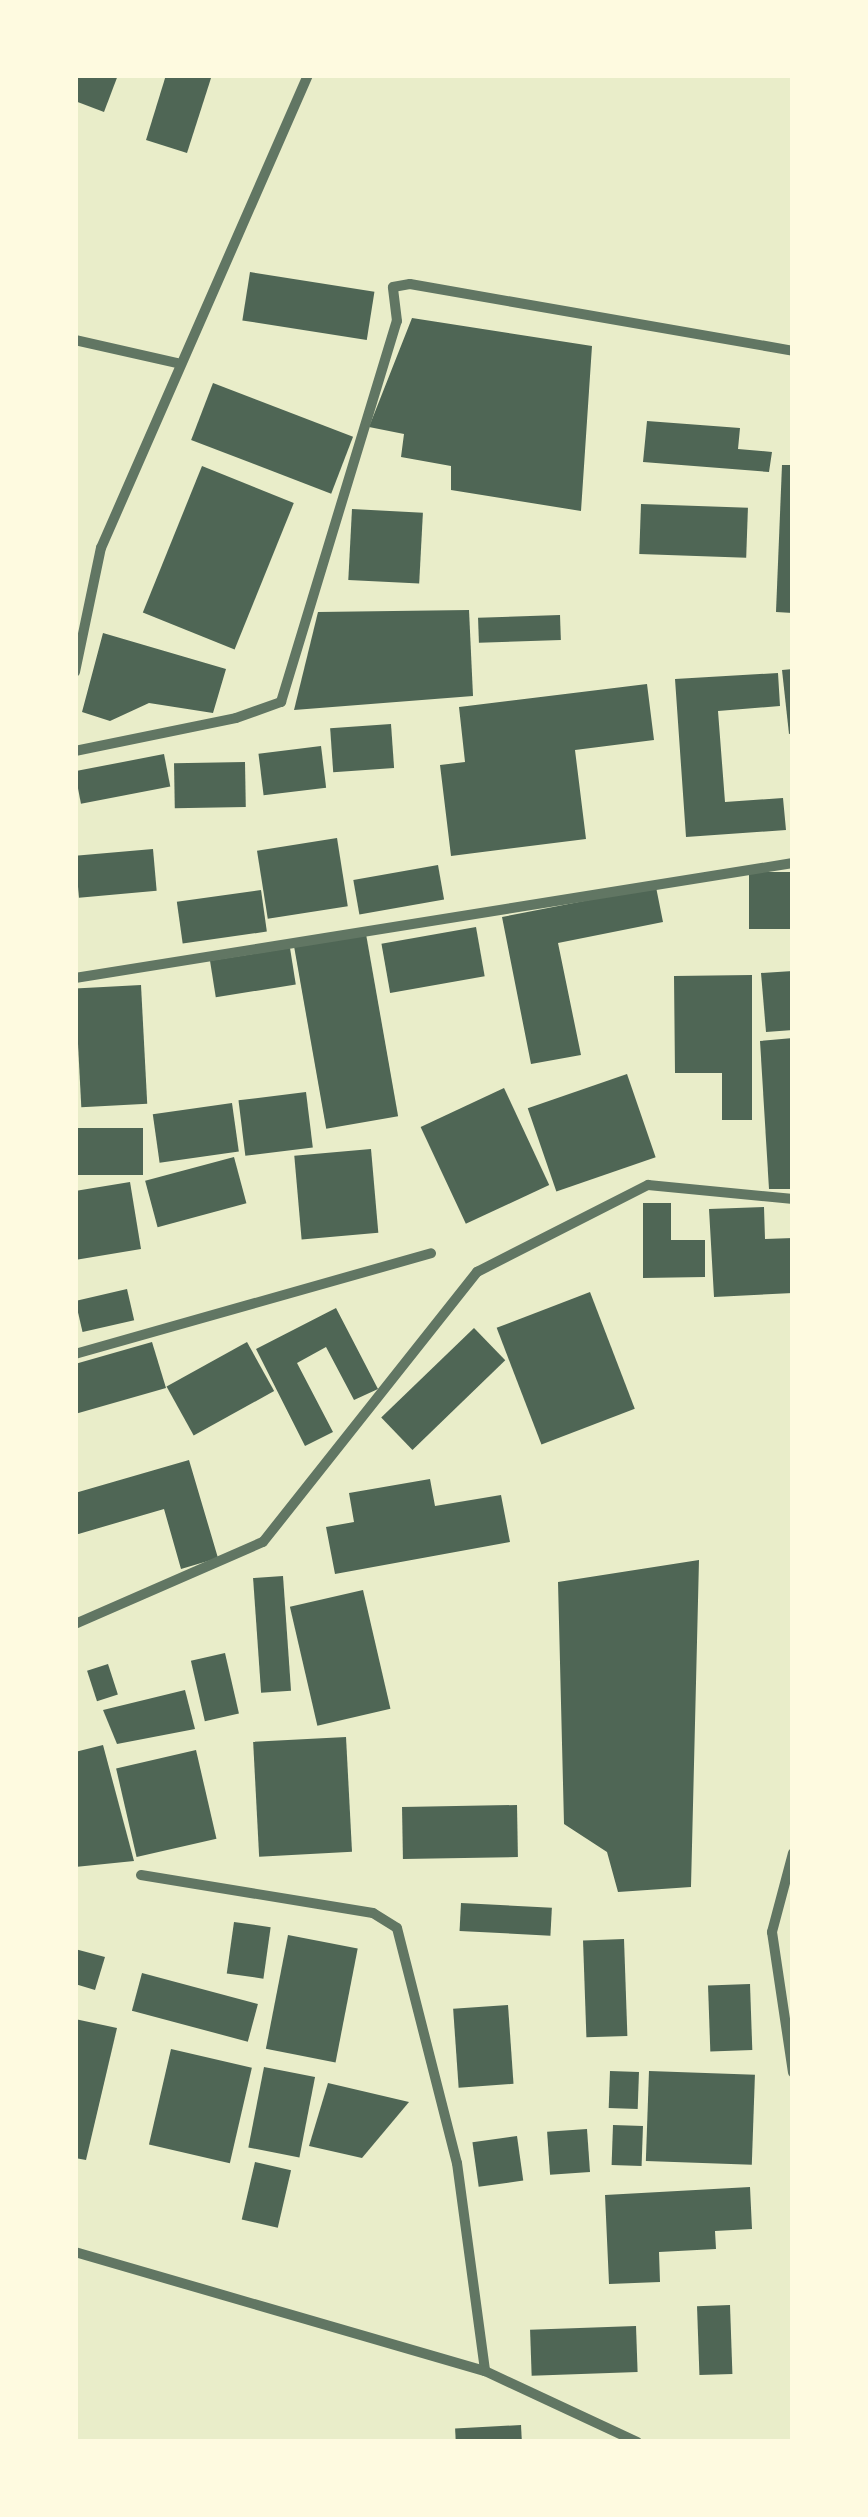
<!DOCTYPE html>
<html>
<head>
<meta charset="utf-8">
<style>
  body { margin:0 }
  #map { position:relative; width:868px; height:2517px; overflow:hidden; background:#e9edc9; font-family:"PT Sans Narrow",sans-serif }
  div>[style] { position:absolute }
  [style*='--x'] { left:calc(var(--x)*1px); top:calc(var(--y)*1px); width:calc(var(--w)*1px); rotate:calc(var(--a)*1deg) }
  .building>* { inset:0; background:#4f6655; transform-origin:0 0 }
  .minor>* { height:10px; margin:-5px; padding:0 5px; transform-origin:5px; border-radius:5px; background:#617663 }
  span { translate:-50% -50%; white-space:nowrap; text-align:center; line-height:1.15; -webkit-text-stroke:9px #fefae0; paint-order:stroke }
  .frame { position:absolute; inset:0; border:78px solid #fefae0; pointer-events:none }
</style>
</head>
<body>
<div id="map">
  <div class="building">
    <i style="clip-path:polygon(75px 75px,118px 75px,104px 112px,75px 101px)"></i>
    <i style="clip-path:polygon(166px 75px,212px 75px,187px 153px,146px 140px)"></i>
    <i style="left:250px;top:272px;width:126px;height:49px;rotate:9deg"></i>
    <i style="clip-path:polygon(412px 318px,592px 346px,581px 511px,451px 490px,451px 466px,401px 457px,404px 434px,369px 427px)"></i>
    <i style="left:213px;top:383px;width:150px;height:61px;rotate:21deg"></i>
    <i style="clip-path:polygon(647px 421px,740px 428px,738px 449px,772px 452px,769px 472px,643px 462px)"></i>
    <i style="clip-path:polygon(782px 465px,793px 465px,793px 613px,776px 612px)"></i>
    <i style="left:202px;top:466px;width:99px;height:158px;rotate:22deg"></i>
    <i style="left:641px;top:504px;width:107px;height:50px;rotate:2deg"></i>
    <i style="left:352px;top:509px;width:71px;height:71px;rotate:3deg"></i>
    <i style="clip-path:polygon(469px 610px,473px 696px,294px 710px,318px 612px)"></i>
    <i style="left:560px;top:615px;width:25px;height:82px;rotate:88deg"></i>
    <i style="clip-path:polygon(103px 633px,226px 669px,213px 713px,149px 703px,110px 721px,82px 712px)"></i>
    <i style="clip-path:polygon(793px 669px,793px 733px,789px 734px,782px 670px)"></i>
    <i style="clip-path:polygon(778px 673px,780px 706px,718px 711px,725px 802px,783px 798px,786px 830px,686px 837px,675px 679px)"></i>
    <i style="clip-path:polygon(647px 684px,654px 740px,575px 750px,586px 839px,451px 856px,440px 765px,465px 762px,459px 707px)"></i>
    <i style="left:391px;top:724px;width:44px;height:61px;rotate:86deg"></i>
    <i style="left:321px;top:746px;width:42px;height:63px;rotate:83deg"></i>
    <i style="left:164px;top:754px;width:33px;height:91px;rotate:79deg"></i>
    <i style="left:245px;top:762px;width:45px;height:71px;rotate:89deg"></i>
    <i style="left:337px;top:838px;width:69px;height:81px;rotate:81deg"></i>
    <i style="left:153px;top:849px;width:42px;height:78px;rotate:85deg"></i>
    <i style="left:438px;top:865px;width:35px;height:86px;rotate:80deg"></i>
    <i style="left:793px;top:872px;width:57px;height:44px;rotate:90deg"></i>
    <i style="clip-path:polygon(656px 887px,663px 922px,558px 943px,581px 1055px,531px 1064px,502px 917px)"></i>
    <i style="left:261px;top:890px;width:42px;height:85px;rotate:82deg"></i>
    <i style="left:476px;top:927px;width:50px;height:96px;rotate:80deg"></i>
    <i style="left:366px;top:934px;width:185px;height:73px;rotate:80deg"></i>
    <i style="left:290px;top:948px;width:37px;height:81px;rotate:81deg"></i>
    <i style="clip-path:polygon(793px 971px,793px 1030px,766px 1032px,761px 973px)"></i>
    <i style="clip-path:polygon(752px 975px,752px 1120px,722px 1120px,722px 1073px,675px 1073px,674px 976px)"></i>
    <i style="left:141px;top:985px;width:119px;height:66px;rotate:87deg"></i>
    <i style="clip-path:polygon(793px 1038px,793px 1189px,769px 1189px,760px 1041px)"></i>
    <i style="left:627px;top:1074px;width:88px;height:105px;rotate:71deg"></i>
    <i style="left:504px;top:1088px;width:107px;height:92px;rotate:65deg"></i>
    <i style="left:306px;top:1092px;width:56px;height:68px;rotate:83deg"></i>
    <i style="left:232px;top:1103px;width:49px;height:80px;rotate:82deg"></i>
    <i style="left:75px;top:1128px;width:68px;height:47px"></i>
    <i style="left:371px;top:1149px;width:84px;height:77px;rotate:85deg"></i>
    <i style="left:234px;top:1157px;width:48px;height:92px;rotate:75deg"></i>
    <i style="clip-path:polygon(130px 1182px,141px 1249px,75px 1260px,75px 1191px)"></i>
    <i style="clip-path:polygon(643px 1203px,671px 1203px,671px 1240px,705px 1240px,705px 1277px,643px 1278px)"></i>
    <i style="clip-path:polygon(764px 1207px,765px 1239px,793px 1238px,793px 1293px,714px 1297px,709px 1209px)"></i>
    <i style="left:127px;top:1289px;width:32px;height:53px;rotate:77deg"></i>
    <i style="left:590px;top:1292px;width:125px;height:100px;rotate:69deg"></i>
    <i style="clip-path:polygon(336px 1308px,378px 1389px,354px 1400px,326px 1347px,297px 1363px,333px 1432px,305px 1446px,256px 1349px)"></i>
    <i style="left:474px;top:1328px;width:45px;height:129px;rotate:46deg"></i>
    <i style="clip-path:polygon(152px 1342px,166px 1388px,75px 1414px,75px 1364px)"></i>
    <i style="left:247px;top:1342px;width:56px;height:92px;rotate:61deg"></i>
    <i style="clip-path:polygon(189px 1460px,218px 1558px,181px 1569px,164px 1509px,75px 1535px,75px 1493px)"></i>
    <i style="clip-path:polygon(430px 1479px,435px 1506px,501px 1495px,510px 1542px,335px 1574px,326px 1527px,354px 1522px,349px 1493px)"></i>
    <i style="clip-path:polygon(699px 1560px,691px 1887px,618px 1892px,607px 1852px,564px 1824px,558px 1582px)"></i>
    <i style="left:283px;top:1576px;width:115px;height:30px;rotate:86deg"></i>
    <i style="left:363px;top:1590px;width:122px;height:75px;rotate:77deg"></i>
    <i style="left:225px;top:1653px;width:62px;height:35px;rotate:77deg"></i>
    <i style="left:108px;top:1664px;width:32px;height:22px;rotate:72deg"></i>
    <i style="clip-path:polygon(185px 1690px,195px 1729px,117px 1744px,103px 1710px)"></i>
    <i style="left:346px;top:1737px;width:115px;height:93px;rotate:87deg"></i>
    <i style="clip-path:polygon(103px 1745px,134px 1861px,75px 1867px,75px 1752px)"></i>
    <i style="left:196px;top:1750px;width:91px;height:82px;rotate:77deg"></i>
    <i style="left:517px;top:1805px;width:52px;height:115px;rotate:89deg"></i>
    <i style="left:461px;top:1903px;width:91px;height:28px;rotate:3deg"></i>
    <i style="left:234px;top:1922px;width:37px;height:52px;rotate:8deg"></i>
    <i style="left:288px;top:1935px;width:71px;height:116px;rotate:11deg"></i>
    <i style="left:624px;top:1939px;width:97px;height:41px;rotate:88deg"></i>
    <i style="clip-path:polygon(75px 1949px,105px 1957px,95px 1990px,75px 1984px)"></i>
    <i style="left:142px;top:1973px;width:120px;height:39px;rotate:15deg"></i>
    <i style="left:750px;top:1984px;width:66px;height:42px;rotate:88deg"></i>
    <i style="left:508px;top:2005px;width:79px;height:55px;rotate:86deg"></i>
    <i style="clip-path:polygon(75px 2019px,117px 2028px,86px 2160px,75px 2158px)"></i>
    <i style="left:171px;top:2049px;width:83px;height:98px;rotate:13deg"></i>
    <i style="left:264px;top:2067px;width:52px;height:82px;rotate:11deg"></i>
    <i style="left:610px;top:2071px;width:29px;height:37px;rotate:2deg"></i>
    <i style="left:649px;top:2071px;width:106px;height:90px;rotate:2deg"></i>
    <i style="clip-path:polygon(328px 2083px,409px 2102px,362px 2158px,309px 2146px)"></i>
    <i style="left:613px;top:2125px;width:30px;height:40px;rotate:2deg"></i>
    <i style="left:587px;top:2129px;width:43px;height:40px;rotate:86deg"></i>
    <i style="left:517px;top:2136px;width:45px;height:45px;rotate:82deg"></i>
    <i style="left:255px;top:2162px;width:37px;height:59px;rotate:13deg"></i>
    <i style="clip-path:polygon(750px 2187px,752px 2229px,715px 2231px,716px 2249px,659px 2252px,660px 2282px,609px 2284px,605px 2195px)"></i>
    <i style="left:730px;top:2305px;width:69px;height:33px;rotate:88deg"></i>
    <i style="left:636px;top:2326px;width:46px;height:106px;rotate:88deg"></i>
    <i style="left:521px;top:2425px;width:17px;height:66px;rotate:87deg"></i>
  </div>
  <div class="minor">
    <i style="--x:75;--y:340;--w:105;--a:12.7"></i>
    <i style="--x:75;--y:672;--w:127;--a:-78.2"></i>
    <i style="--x:101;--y:548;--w:516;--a:-66.36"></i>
    <i style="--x:75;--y:751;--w:164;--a:-11.6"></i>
    <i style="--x:236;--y:718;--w:48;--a:-19.6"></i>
    <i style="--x:281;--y:702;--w:398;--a:-73.1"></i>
    <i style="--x:397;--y:321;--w:34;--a:-97"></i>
    <i style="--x:393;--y:287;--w:17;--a:-10"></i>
    <i style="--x:410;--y:284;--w:389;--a:9.9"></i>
    <i style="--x:75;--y:978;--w:727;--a:-9.1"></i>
    <i style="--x:75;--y:1354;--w:370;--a:-15.8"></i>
    <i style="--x:75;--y:1624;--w:205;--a:-23.6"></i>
    <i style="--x:263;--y:1542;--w:345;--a:-51.6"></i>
    <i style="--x:477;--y:1272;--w:192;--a:-27"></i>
    <i style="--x:648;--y:1185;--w:146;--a:5.5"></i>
    <i style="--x:793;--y:1853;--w:82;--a:104.9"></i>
    <i style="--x:772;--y:1932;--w:142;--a:81.5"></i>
    <i style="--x:141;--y:1875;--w:235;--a:9.3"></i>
    <i style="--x:373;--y:1913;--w:28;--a:32"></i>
    <i style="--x:397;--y:1928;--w:243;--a:75.7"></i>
    <i style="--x:457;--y:2163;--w:210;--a:82.3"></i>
    <i style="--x:75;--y:2252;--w:427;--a:16.2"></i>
    <i style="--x:485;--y:2371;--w:168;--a:25"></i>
  </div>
  <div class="frame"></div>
</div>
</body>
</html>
